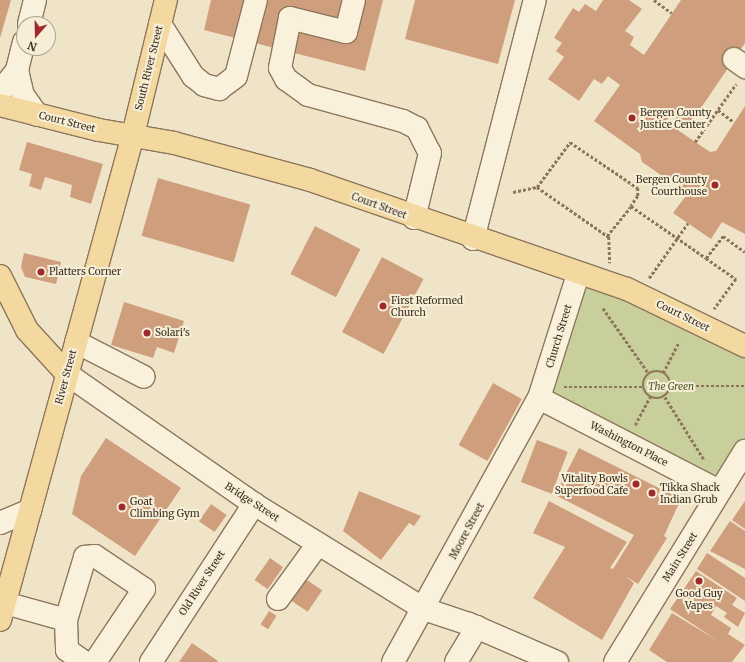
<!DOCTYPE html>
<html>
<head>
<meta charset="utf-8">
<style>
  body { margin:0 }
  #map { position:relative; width:745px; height:662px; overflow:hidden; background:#f0e4c8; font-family:Merriweather,serif }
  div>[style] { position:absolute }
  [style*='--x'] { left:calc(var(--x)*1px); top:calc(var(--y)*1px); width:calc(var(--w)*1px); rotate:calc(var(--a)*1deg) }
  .green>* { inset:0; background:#c9cf9b }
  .building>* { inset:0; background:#cf9f7d; transform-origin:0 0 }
  .path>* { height:2.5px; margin-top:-1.25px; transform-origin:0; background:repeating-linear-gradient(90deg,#8d765c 0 3px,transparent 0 5px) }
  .path>.ring { margin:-1.25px; padding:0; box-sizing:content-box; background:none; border:2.5px solid #8d765c; border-radius:50% }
  .roads { filter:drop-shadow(1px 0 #8d765c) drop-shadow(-1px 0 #8d765c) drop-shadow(0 1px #8d765c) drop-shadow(0 -1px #8d765c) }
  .minor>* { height:22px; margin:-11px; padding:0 11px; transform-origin:11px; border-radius:11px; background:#faf1dc }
  .major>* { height:22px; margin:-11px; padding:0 11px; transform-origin:11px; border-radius:11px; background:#f3d9a0 }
  .dots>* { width:11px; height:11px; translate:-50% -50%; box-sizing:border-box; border:2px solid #f7eed8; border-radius:50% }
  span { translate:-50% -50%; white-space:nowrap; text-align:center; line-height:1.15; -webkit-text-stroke:4px #f7eed8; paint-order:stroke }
  .street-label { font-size:10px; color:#3d2e20 }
  .poi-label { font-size:10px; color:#3d2e20 }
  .left { translate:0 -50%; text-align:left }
  .right { translate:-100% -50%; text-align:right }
  .park-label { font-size:10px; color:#4d5a26; font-style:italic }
  .north { position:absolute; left:16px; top:16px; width:40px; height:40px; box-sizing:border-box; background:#f7eed8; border:1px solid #ada18e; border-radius:50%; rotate:200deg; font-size:11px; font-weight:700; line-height:16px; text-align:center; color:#3d2e20 }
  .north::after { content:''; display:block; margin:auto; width:14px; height:18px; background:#9e2a2b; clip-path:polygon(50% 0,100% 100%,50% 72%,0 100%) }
</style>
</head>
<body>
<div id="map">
  <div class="green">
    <i style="clip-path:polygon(578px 274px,745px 346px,745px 451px,719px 491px,539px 398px)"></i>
  </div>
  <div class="building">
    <i style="clip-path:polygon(0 0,11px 0,0 38px)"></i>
    <i style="clip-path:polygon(211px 0,383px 0,365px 71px,204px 30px)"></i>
    <i style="clip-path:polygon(415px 0,515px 0,498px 64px,405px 39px)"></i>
    <i style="clip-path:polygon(603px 0,629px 0,642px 9px,625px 31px,634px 37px,630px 45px,644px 55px,681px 0,745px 0,745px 43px,688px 127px,670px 115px,666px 122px,710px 152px,716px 151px,745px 106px,745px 234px,722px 222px,711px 239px,673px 213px,685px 197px,684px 191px,642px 162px,640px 154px,594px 121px,620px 85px,608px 76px,602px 84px,594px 79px,579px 101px,548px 79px,564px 57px,556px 51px,562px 43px,554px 38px,573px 8px,579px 12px,585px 4px,596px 11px)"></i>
    <i style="clip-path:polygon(27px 142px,103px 164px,91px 204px,70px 197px,72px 185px,45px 177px,41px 190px,29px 186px,32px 174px,19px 170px)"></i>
    <i style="left:158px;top:178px;width:96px;height:60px;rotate:16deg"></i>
    <i style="left:315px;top:226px;width:51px;height:54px;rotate:27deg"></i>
    <i style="clip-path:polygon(24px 253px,61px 262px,56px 284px,25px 277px,21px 267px)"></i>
    <i style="left:382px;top:257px;width:47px;height:85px;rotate:28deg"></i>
    <i style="clip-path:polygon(124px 302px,184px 321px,174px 353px,157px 347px,153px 358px,111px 345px)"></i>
    <i style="left:493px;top:383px;width:33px;height:71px;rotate:29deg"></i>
    <i style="clip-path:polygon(106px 438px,181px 488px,135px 556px,72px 514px,81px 476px)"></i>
    <i style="left:537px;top:440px;width:33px;height:45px;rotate:21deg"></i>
    <i style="clip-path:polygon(579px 448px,681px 499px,664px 536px,667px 538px,638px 584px,625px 576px,634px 583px,602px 640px,533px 598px,565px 547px,533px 533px,549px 501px,627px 542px,610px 568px,613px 569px,634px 535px,555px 495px)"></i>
    <i style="clip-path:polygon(359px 491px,421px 516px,414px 526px,409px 523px,381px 560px,343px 531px)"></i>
    <i style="clip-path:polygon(745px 501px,745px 529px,732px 520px)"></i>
    <i style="left:211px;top:504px;width:19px;height:21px;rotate:35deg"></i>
    <i style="clip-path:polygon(730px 521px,745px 531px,745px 569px,710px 551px)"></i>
    <i style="clip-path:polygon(707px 553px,745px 578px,745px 601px,697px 569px)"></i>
    <i style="left:270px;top:558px;width:16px;height:27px;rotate:35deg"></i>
    <i style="clip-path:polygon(696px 571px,737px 598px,732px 605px,745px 613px,738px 627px,724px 617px,727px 613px,716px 606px,711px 615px,731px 628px,728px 634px,745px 645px,732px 662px,667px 662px,649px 650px,672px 613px,718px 641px,670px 609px)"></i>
    <i style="left:304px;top:578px;width:22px;height:26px;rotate:34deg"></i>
    <i style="left:269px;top:611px;width:9px;height:16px;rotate:32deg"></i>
    <i style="clip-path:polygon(192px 643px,218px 661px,217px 662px,179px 662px)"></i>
  </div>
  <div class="path">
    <i style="--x:654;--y:0;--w:22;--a:36"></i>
    <i style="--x:718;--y:110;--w:20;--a:37"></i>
    <i style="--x:695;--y:142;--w:71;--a:-54.7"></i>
    <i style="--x:537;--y:187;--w:88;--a:34.8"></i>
    <i style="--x:609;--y:237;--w:26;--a:88"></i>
    <i style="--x:513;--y:192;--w:25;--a:-12"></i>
    <i style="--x:537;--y:187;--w:56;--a:-53.7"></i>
    <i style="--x:570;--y:142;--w:82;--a:34.1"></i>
    <i style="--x:638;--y:188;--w:8;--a:90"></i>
    <i style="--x:638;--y:196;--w:12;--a:125"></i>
    <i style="--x:631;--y:206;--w:91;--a:34.7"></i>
    <i style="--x:706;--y:258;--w:28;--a:-52"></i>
    <i style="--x:723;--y:236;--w:27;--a:36"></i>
    <i style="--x:607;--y:236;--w:38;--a:-51"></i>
    <i style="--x:706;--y:258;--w:37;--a:35"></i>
    <i style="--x:736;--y:279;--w:37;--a:126"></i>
    <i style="--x:649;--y:278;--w:67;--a:-54.7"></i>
    <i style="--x:603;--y:308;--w:80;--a:55.1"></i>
    <i class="ring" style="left:643px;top:371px;width:25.5px;height:25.5px"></i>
    <i style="--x:663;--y:373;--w:35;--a:-63"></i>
    <i style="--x:671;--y:386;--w:74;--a:0"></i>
    <i style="--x:564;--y:387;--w:80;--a:0"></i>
    <i style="--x:665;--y:397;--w:75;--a:58"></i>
    <i style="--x:635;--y:425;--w:32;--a:-62"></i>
  </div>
  <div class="roads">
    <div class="minor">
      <i style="--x:354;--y:0;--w:33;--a:104"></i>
      <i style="--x:346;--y:32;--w:58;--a:-166"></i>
      <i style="--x:290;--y:18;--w:51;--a:101.3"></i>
      <i style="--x:280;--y:68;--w:13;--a:61"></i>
      <i style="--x:286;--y:79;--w:27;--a:36"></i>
      <i style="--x:308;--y:95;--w:98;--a:15.3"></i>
      <i style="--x:403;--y:121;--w:16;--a:27"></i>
      <i style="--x:417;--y:128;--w:28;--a:63"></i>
      <i style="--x:430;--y:153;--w:67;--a:103.8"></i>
      <i style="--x:29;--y:24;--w:25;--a:-76"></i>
      <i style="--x:160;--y:24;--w:62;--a:57.6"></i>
      <i style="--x:193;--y:76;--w:14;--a:39"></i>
      <i style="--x:204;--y:85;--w:16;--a:15"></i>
      <i style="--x:219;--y:89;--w:21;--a:-37"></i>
      <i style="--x:236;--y:76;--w:79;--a:-75.3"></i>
      <i style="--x:734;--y:59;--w:14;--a:36"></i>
      <i style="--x:17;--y:70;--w:29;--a:-76"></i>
      <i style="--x:0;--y:92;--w:28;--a:-52"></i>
      <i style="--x:17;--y:70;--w:26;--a:77"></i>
      <i style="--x:23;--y:95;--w:24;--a:55"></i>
      <i style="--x:473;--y:239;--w:247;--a:-75.5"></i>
      <i style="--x:76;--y:342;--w:76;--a:27.2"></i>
      <i style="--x:67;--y:374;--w:228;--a:34.8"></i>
      <i style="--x:254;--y:504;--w:200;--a:31.7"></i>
      <i style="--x:424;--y:609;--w:47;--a:18.4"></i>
      <i style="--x:469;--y:624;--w:96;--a:23.4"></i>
      <i style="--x:539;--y:398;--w:203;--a:27.3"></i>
      <i style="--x:0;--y:523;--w:33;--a:-23"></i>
      <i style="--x:278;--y:599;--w:68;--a:-54"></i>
      <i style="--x:5;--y:603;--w:63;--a:15.6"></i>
      <i style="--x:66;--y:620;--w:30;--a:88"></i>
      <i style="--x:67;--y:650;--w:21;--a:35"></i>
      <i style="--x:66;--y:620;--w:66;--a:-73.2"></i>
      <i style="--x:85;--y:557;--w:10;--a:-6"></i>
      <i style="--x:95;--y:556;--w:59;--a:34"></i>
      <i style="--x:144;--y:589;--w:88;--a:123.9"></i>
      <i style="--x:151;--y:662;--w:189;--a:-56.9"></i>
      <i style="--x:393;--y:662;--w:302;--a:-61.1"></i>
      <i style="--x:539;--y:398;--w:130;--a:-72.5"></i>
      <i style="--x:456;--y:662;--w:41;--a:-59"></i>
      <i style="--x:615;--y:662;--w:248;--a:-58.4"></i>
    </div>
    <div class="major">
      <i style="--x:0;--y:105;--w:102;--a:14.2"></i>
      <i style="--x:99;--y:130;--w:76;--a:9.8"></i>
      <i style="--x:174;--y:143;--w:141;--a:15.2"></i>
      <i style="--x:310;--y:180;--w:335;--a:19"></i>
      <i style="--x:627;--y:289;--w:131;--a:25.8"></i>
      <i style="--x:0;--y:276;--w:60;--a:63.4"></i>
      <i style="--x:27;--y:330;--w:59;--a:47.7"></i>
      <i style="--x:0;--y:620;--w:503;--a:-74.66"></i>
      <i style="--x:133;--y:135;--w:139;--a:-76.3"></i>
    </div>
  </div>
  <div class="dots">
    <i style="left:632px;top:118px;background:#9e2a2b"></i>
    <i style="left:715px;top:185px;background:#9e2a2b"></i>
    <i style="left:41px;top:272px;background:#9e2a2b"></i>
    <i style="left:383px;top:306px;background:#9e2a2b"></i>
    <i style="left:147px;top:333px;background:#9e2a2b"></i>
    <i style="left:636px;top:484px;background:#9e2a2b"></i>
    <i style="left:652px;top:493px;background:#9e2a2b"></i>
    <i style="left:122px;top:507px;background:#9e2a2b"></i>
    <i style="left:699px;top:581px;background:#9e2a2b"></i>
  </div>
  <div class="street-label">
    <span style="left:149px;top:68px;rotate:-76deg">South River Street</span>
    <span style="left:67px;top:122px;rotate:14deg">Court Street</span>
    <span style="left:379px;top:206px;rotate:20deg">Court Street</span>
    <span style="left:683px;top:316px;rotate:26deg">Court Street</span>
    <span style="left:559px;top:336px;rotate:-73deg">Church Street</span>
    <span style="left:66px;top:377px;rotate:-75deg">River Street</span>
    <span style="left:629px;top:444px;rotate:27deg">Washington Place</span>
    <span style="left:252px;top:502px;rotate:33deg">Bridge Street</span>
    <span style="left:467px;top:531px;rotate:-62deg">Moore Street</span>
    <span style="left:680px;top:557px;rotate:-58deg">Main Street</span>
    <span style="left:202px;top:583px;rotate:-57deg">Old River Street</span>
  </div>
  <div class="poi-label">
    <span class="left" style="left:640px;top:118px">Bergen County<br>Justice Center</span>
    <span class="right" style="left:707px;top:185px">Bergen County<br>Courthouse</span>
    <span class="left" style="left:49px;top:272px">Platters Corner</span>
    <span class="left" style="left:391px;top:306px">First Reformed<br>Church</span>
    <span class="left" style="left:155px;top:333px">Solari's</span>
    <span class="right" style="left:628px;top:484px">Vitality Bowls<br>Superfood Cafe</span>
    <span class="left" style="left:660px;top:493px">Tikka Shack<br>Indian Grub</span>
    <span class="left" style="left:130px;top:507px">Goat<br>Climbing Gym</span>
    <span style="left:699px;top:599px">Good Guy<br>Vapes</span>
  </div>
  <div class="park-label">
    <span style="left:671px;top:387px">The Green</span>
  </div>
  <div class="north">N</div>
</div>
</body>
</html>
